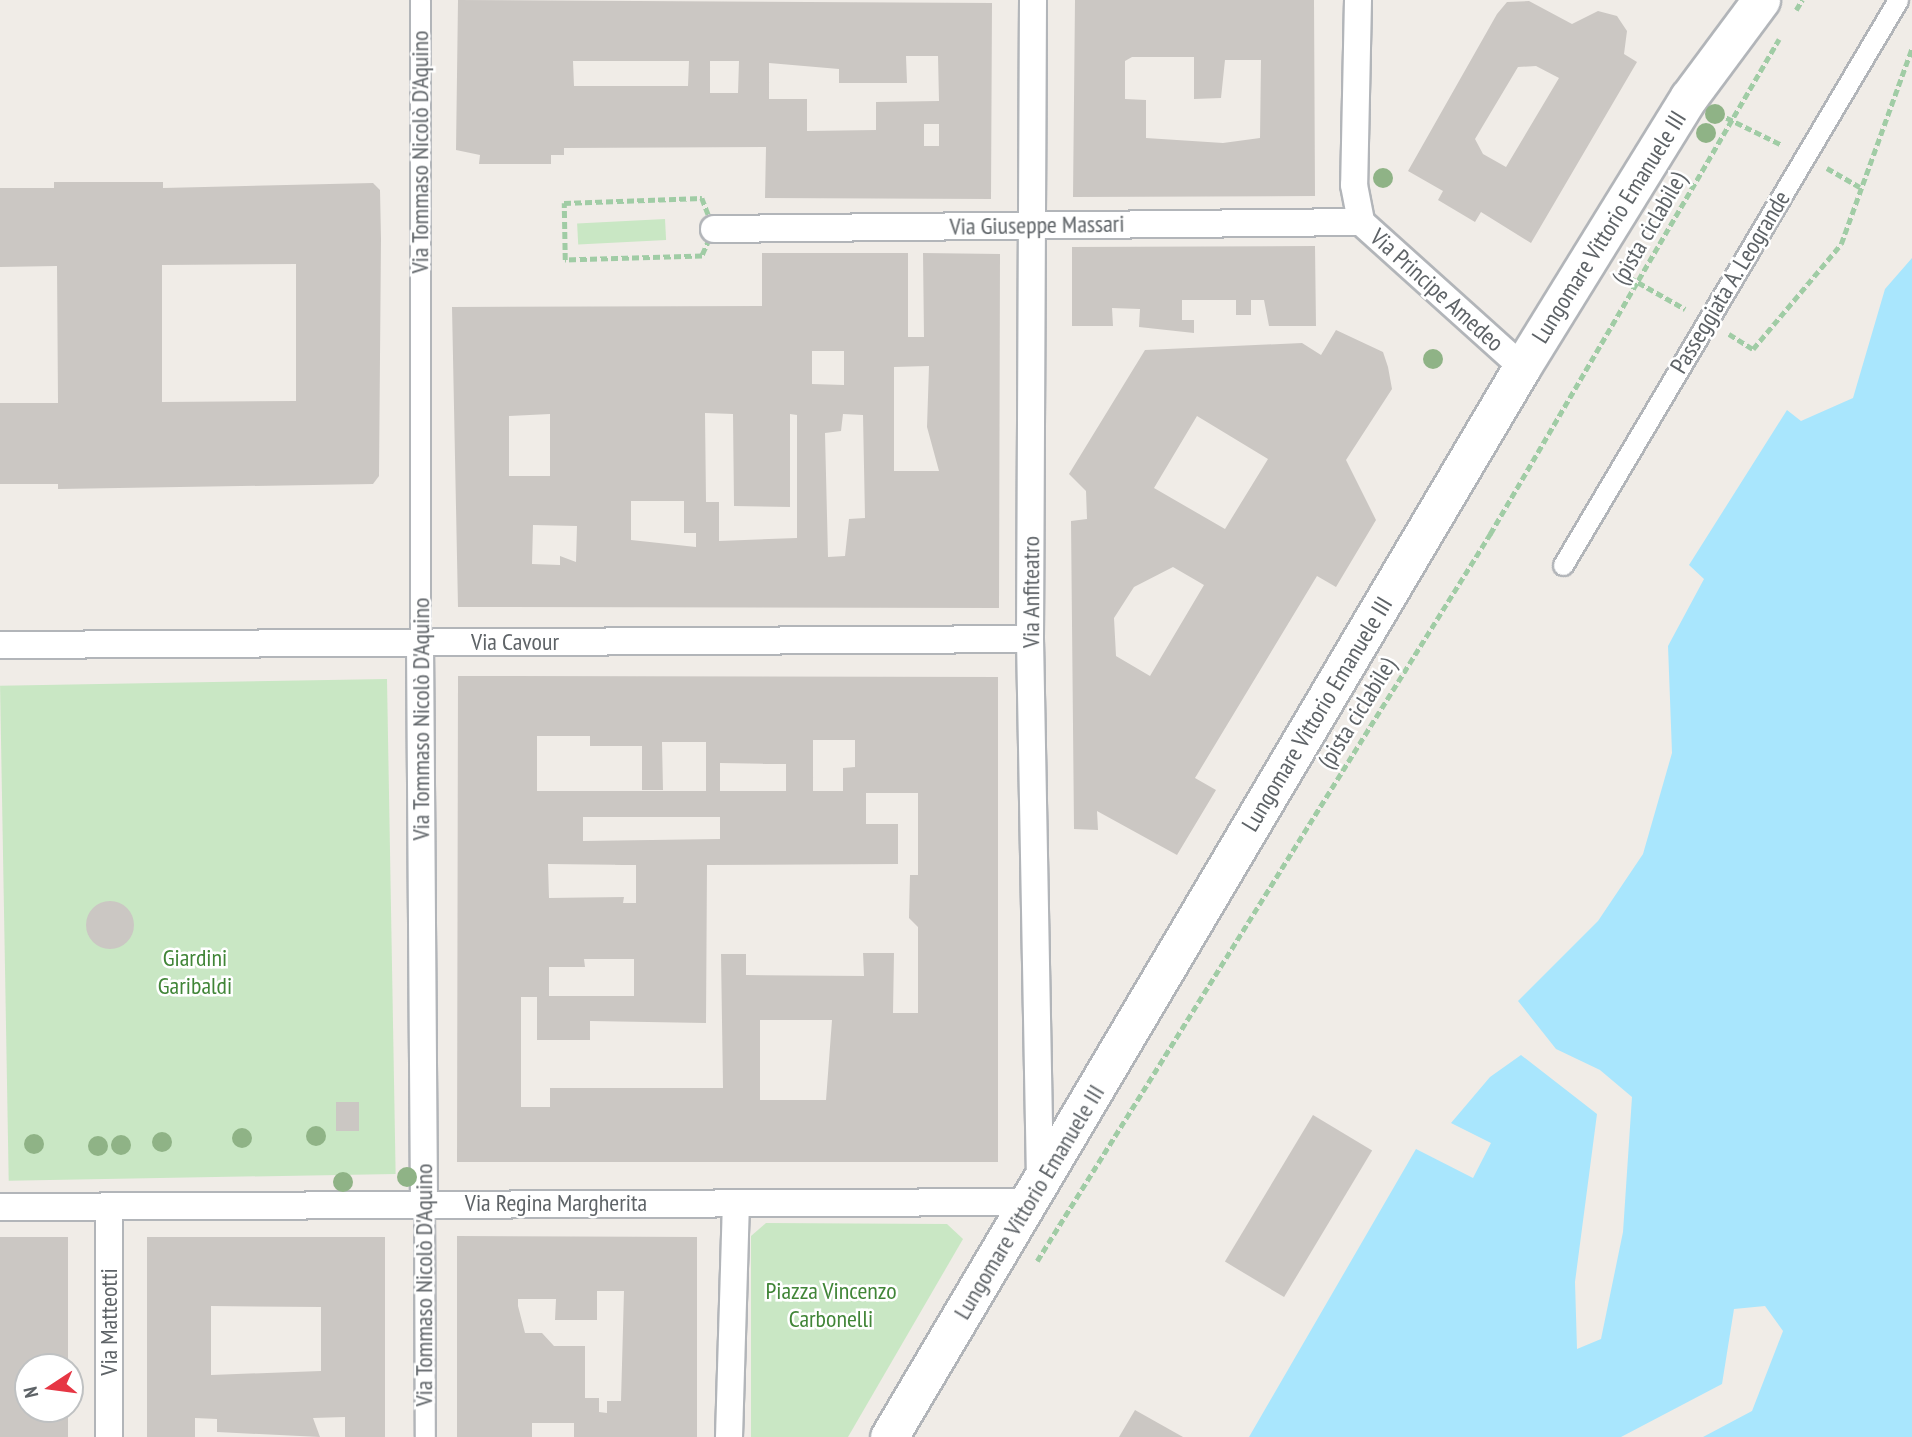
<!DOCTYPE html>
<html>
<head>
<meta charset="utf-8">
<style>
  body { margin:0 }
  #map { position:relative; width:1912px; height:1437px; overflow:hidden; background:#f0ece7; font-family:"PT Sans Narrow",sans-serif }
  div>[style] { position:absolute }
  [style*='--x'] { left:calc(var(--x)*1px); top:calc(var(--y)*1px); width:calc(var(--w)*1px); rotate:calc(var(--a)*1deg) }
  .green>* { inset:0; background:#c9e7c4; transform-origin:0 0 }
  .water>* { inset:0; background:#a9e6fd }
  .building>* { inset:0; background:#cbc7c3; transform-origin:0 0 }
  .round { border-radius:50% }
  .path>* { height:4.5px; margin-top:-2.25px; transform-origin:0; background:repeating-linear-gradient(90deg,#a0cca5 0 7px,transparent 0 10.5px) }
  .roads { filter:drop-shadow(2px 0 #b2b5b9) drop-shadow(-2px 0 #b2b5b9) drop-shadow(0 2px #b2b5b9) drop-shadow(0 -2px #b2b5b9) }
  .pedestrian>* { height:19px; margin:-9.5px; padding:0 9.5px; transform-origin:9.5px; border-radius:9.5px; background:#fff }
  .minor>* { height:26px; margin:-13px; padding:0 13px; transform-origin:13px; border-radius:13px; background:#fff }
  .secondary>* { height:37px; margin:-18.5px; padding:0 18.5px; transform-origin:18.5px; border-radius:18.5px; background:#fff }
  .trees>* { width:20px; height:20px; margin:-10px; border-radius:50%; background:#8fb386 }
  span { translate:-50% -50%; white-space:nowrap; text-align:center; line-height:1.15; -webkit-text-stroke:5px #fff; paint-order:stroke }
  .street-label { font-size:24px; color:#5e6367 }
  .park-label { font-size:24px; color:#408537 }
  .north { position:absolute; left:14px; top:1353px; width:70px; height:70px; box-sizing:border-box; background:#fff; border:2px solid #bfc1c2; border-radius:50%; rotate:257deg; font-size:19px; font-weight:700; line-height:28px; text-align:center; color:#5e6367 }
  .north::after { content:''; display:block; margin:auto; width:24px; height:32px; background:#e63644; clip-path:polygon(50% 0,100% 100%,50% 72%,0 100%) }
</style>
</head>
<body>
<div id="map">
  <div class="green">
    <i style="left:665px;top:219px;width:21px;height:88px;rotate:87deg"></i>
    <i style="left:387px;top:679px;width:495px;height:387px;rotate:89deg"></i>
    <i style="clip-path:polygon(766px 1223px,947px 1224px,963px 1239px,848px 1437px,751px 1437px,751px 1236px)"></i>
  </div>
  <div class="water">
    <i style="clip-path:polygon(1912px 258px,1912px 1437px,1703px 1437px,1752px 1411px,1783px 1331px,1765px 1306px,1734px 1309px,1722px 1384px,1621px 1437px,1249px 1437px,1416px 1149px,1473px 1178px,1491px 1143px,1451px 1123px,1490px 1077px,1521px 1055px,1597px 1114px,1575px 1282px,1577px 1349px,1601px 1339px,1623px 1232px,1632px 1097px,1600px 1070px,1556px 1049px,1518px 1001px,1598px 921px,1643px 854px,1672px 753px,1668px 646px,1704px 579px,1689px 565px,1787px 410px,1801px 421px,1853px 398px,1885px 289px)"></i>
  </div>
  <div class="building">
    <i style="clip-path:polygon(evenodd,458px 0,992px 3px,991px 199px,765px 198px,766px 147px,564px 148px,564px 155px,551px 155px,551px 164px,479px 164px,480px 155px,456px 150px,458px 0,906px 56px,938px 56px,939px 101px,876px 102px,876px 130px,807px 131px,807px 99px,769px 99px,769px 63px,839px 69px,839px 83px,907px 83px,906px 56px,458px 0,573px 61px,689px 61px,688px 86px,574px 86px,573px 61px,458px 0,710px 61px,739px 61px,738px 93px,710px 93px,710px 61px,458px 0,924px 124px,939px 124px,939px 146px,924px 146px,924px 124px)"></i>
    <i style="clip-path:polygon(evenodd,1075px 0,1314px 0,1315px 196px,1073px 197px,1075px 0,1132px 57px,1194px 57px,1194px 99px,1221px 98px,1225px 60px,1261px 60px,1260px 138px,1223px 143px,1146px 138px,1146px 100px,1125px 99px,1125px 61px,1132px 57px)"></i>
    <i style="clip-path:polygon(evenodd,1529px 1px,1572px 24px,1598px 11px,1617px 16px,1627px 31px,1624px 54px,1637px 62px,1531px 243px,1481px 212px,1475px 222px,1438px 200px,1443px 191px,1408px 171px,1497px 14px,1507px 2px,1529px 1px,1536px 66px,1559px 78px,1506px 167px,1483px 154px,1475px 139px,1518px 67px,1536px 66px)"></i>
    <i style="clip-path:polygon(evenodd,54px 182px,163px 182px,163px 188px,373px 183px,380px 190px,381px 239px,379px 476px,373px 484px,58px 489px,58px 484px,0 484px,0 403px,58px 403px,57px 266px,0 267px,0 188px,54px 188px,54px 182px,296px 264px,296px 401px,162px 402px,162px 265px,296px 264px)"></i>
    <i style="clip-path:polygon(1315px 246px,1316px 326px,1269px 326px,1264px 300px,1251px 300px,1251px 315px,1236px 315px,1236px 300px,1182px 300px,1182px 320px,1194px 320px,1194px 333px,1139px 327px,1140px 309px,1112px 308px,1113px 326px,1072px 326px,1072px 247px)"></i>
    <i style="clip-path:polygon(evenodd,762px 253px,908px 253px,908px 337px,924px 337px,923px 253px,1000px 254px,999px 608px,458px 607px,452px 307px,762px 306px,762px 253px,812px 351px,844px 351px,844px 385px,812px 384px,812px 351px,762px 253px,929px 366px,927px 427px,939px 471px,894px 471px,894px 367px,929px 366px,762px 253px,705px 413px,733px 414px,734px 506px,790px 507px,790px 414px,797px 415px,797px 538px,719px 541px,719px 502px,706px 502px,705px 413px,762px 253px,550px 414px,550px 476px,509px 476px,509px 416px,550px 414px,762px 253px,843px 414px,863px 415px,865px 518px,849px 519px,845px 556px,828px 557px,825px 433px,841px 431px,843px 414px,762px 253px,631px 501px,684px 501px,684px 533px,696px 533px,696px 547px,631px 540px,631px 501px,762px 253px,533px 525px,577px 526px,576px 562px,560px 556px,560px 565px,532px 564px,533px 525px)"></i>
    <i style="clip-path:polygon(evenodd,1336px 330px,1383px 352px,1388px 367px,1392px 389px,1346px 460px,1376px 520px,1336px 587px,1317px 576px,1195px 778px,1216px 790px,1177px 855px,1097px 811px,1098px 830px,1074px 829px,1071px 521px,1087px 519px,1086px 491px,1069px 474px,1145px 350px,1302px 343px,1321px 355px,1336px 330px,1197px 416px,1268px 459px,1225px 529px,1154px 488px,1197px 416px,1336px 330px,1173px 567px,1204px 585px,1150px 676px,1116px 656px,1114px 618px,1134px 587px,1173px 567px)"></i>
    <i style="clip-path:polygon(evenodd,458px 676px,998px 677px,998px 1162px,457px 1162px,458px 676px,537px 736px,590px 736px,590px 746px,642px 746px,642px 790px,663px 790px,662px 742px,706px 742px,706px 791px,537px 791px,537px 736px,458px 676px,813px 740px,855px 740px,855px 767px,843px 768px,843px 791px,813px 791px,813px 740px,458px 676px,720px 763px,786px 764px,786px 791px,720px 791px,720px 763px,458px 676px,866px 793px,918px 793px,918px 875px,910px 875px,909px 918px,918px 927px,918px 1013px,893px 1013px,894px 953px,863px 953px,864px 976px,746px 975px,746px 954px,721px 954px,723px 1088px,550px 1088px,550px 1107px,521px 1107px,521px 997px,537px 997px,537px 1040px,590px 1040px,590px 1021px,706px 1023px,707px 865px,898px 864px,898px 824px,866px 824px,866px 793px,458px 676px,583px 817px,720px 817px,720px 839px,583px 841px,583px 817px,458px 676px,548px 864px,636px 865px,636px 903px,623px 903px,624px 897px,549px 898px,548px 864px,458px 676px,584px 959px,634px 959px,634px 996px,549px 996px,549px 967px,585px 967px,584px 959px,458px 676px,760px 1020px,832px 1020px,826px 1100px,760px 1100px,760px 1020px)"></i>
    <i class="round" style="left:86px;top:901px;width:48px;height:48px"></i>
    <i style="left:336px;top:1102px;width:23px;height:29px"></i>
    <i style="left:1313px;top:1115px;width:69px;height:171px;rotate:31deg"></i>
    <i style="clip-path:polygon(evenodd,457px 1236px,697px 1237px,697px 1437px,574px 1437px,574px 1423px,532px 1423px,532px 1437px,457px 1437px,457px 1236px,597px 1291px,624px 1291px,621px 1401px,607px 1401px,607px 1413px,599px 1412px,599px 1398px,585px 1398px,585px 1346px,554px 1346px,542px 1333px,525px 1333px,518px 1306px,518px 1299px,556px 1299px,555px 1320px,597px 1320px,597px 1291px)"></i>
    <i style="clip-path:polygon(0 1237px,68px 1237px,68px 1367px,28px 1367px,28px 1409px,68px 1409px,68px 1437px,0 1437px)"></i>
    <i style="clip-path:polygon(evenodd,147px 1237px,385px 1237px,385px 1437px,345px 1437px,345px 1417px,313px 1418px,320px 1437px,217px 1432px,217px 1419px,195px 1418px,195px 1437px,147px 1437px,147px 1237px,211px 1306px,321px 1307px,321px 1371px,211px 1375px,211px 1306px)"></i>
    <i style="clip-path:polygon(1135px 1410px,1183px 1437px,1119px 1437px)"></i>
  </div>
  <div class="path">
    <i style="--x:1796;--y:10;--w:12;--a:-59"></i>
    <i style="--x:1717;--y:113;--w:72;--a:26.2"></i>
    <i style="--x:1827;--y:168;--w:38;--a:30"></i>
    <i style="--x:702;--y:198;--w:33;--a:69"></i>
    <i style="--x:714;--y:229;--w:30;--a:114"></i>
    <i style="--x:702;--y:256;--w:137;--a:178.3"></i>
    <i style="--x:565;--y:260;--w:57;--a:-91"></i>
    <i style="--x:564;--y:203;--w:138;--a:-2.1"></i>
    <i style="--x:1620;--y:272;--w:75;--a:29.6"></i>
    <i style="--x:1729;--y:334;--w:28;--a:32"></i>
    <i style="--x:1753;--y:349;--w:137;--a:-50"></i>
    <i style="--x:1841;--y:244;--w:208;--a:-70.1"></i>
    <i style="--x:1037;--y:1261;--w:857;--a:-58.07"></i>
    <i style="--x:1490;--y:534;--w:573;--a:-59.72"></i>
  </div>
  <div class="roads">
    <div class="pedestrian">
      <i style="--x:1563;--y:565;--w:657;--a:-59.34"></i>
      <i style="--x:420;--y:643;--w:643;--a:-90"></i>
      <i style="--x:424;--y:1203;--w:234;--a:89.8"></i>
    </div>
    <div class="minor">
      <i style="--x:1033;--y:0;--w:639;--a:90.27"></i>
      <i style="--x:1030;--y:639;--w:542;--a:88.94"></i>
      <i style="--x:1358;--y:0;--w:185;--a:91.2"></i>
      <i style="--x:1354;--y:185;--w:38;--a:79"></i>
      <i style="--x:1361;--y:222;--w:217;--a:42"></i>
      <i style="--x:714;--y:229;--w:647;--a:-0.62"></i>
      <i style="--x:420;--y:643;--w:560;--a:89.59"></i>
      <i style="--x:0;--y:645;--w:1030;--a:-0.33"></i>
      <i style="--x:0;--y:1207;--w:1029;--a:-0.28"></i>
      <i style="--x:109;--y:1207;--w:230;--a:90"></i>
      <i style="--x:729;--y:1437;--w:234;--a:-88.3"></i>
    </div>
    <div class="secondary">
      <i style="--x:889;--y:1437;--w:1243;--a:-59.39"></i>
      <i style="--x:1522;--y:367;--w:317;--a:-58.3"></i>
      <i style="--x:1689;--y:97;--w:121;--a:-53.4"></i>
    </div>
  </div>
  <div class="trees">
    <i style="left:1715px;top:114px"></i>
    <i style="left:1706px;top:133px"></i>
    <i style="left:1383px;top:178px"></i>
    <i style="left:1433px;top:359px"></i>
    <i style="left:316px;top:1136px"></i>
    <i style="left:242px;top:1138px"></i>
    <i style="left:162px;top:1142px"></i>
    <i style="left:34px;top:1144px"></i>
    <i style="left:121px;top:1145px"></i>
    <i style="left:98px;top:1146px"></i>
    <i style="left:407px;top:1177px"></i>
    <i style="left:343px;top:1182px"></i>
  </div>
  <div class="street-label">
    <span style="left:420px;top:152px;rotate:-90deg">Via Tommaso Nicolò D'Aquino</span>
    <span style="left:1037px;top:225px;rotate:-1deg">Via Giuseppe Massari</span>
    <span style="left:1609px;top:227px;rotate:-58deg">Lungomare Vittorio Emanuele III</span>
    <span style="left:1649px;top:228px;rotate:-60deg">(pista ciclabile)</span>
    <span style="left:1730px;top:282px;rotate:-59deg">Passeggiata A. Leogrande</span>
    <span style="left:1437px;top:290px;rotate:42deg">Via Principe Amedeo</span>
    <span style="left:1031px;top:592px;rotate:-90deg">Via Anfiteatro</span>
    <span style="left:515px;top:642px">Via Cavour</span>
    <span style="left:1357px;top:713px;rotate:-58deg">(pista ciclabile)</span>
    <span style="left:1317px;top:714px;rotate:-59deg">Lungomare Vittorio Emanuele III</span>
    <span style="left:421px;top:719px;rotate:-90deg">Via Tommaso Nicolò D'Aquino</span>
    <span style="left:1029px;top:1202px;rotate:-59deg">Lungomare Vittorio Emanuele III</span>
    <span style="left:556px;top:1203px">Via Regina Margherita</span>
    <span style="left:424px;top:1285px;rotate:-90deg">Via Tommaso Nicolò D'Aquino</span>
    <span style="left:109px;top:1322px;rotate:-90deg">Via Matteotti</span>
  </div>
  <div class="park-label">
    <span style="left:195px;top:972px">Giardini<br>Garibaldi</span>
    <span style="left:831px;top:1305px">Piazza Vincenzo<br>Carbonelli</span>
  </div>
  <div class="north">N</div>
</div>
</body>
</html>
